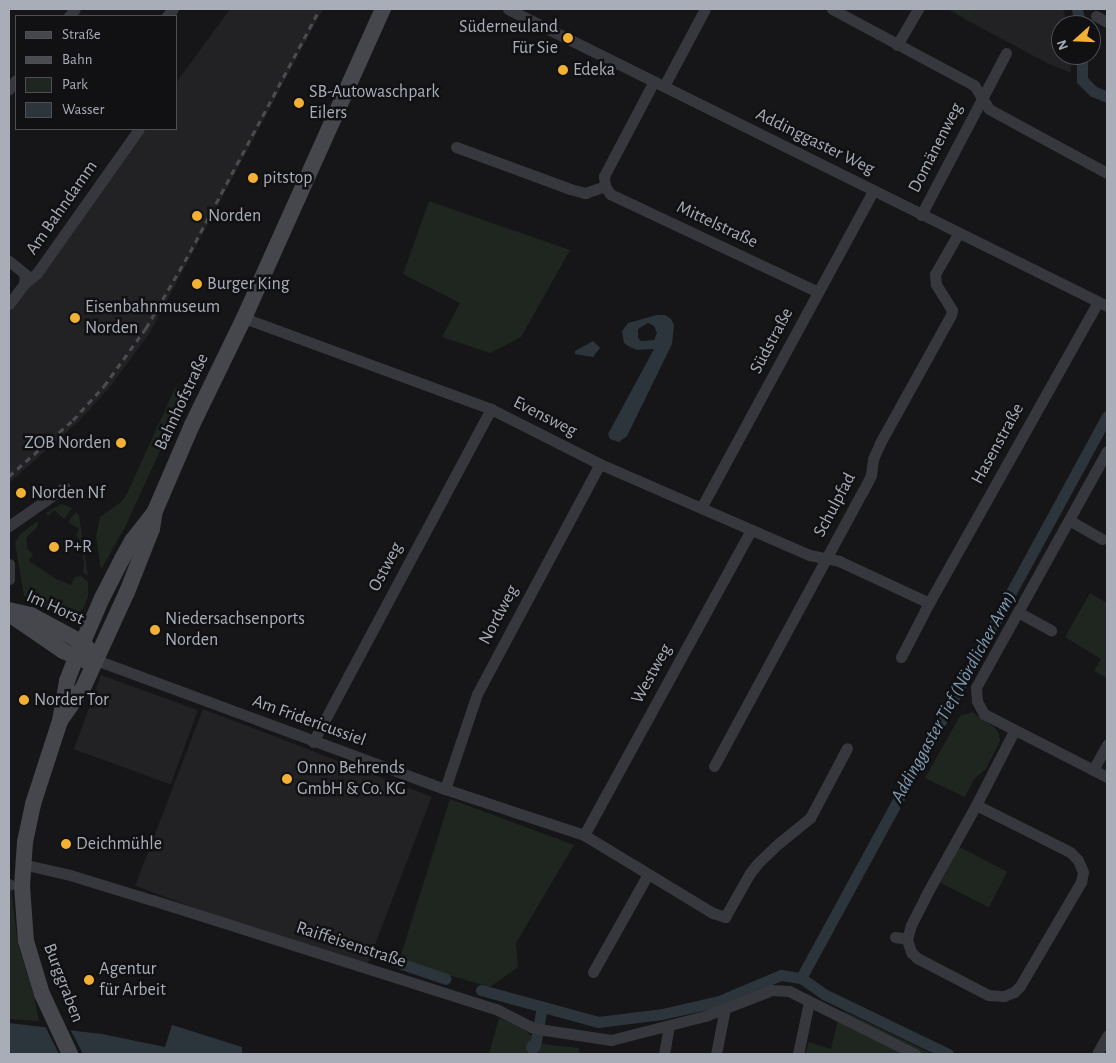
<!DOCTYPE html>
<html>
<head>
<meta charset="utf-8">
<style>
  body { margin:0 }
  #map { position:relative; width:1116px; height:1063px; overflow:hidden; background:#161618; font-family:"Alegreya Sans",sans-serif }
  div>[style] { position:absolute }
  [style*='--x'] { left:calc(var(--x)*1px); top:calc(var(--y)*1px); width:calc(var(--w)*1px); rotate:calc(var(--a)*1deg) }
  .built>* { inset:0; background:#222225; transform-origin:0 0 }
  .green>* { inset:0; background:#1e261f; transform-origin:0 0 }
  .water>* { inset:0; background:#2c353c }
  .round { border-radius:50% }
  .pier>* { inset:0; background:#161618 }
  .canal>* { height:11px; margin:-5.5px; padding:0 5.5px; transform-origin:5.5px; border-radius:5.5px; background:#2c353c }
  .street>* { height:11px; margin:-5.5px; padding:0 5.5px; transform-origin:5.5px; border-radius:5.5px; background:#37383d }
  .secondary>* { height:16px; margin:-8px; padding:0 8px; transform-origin:8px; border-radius:8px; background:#45474d }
  .rail>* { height:3px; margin-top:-1.5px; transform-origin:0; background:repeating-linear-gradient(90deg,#4a4c52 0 6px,transparent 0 11px) }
  .dots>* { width:14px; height:14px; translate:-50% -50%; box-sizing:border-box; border:2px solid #111113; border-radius:50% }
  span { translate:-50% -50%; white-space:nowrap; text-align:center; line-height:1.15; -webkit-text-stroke:5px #111113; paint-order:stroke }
  .poi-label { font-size:18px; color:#a8adb8 }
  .right { translate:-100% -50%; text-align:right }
  .left { translate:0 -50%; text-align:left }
  .street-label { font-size:18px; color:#a8adb8 }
  .water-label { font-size:19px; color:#7f9bb3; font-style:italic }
  .frame { position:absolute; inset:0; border:10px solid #a8adb8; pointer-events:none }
  .legend { position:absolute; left:15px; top:15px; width:162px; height:115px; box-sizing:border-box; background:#111113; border:1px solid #4d4f55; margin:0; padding:6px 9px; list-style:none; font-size:15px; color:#a8adb8 }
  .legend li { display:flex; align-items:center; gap:10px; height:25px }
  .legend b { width:25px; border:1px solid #4d4f55 }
  .north { position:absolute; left:1051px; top:15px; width:50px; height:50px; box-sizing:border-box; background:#111113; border:1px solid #4d4f55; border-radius:50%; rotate:250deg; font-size:14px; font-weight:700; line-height:20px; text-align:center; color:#a8adb8 }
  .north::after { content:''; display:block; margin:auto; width:18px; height:22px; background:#f2b134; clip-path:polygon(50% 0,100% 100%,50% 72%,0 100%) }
</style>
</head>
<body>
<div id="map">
  <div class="built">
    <i style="clip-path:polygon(230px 9px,323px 9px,149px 334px,109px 388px,78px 422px,9px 483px,9px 313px,143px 129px,176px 129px,176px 83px)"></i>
    <i style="clip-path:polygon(977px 9px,1063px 9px,1068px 25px,1061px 25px,1061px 55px,1070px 55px,1071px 73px,1047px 63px,970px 22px)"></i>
    <i style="left:101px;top:675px;width:103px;height:79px;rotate:20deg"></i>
    <i style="left:203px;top:709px;width:245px;height:189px;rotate:21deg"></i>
  </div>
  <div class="green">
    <i style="clip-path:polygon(948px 9px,977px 9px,970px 22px)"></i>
    <i style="clip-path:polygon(429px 201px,570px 250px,521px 337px,490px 353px,442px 337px,460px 303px,403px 274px)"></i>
    <i style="clip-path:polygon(175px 388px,187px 392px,126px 525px,101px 570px,96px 536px,100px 517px,121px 502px,126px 496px)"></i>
    <i style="clip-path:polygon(61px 504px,72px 508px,64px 519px,54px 510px,48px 516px,46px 513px)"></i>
    <i style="clip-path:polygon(76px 512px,79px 515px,88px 576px,83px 572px,84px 564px,80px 540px,76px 536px,79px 529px,68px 522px)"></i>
    <i style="clip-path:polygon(38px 521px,37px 527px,26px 538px,28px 550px,33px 554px,29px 561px,56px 579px,71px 585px,75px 577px,81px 576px,88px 582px,88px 597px,84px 607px,76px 615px,72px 616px,57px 612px,24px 596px,15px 543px,20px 534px)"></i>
    <i style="clip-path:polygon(1090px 593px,1107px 603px,1107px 678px,1094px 671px,1101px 659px,1065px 637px)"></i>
    <i style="clip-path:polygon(972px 712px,994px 727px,999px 733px,1000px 741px,986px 769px,974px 779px,965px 797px,925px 778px,960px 716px)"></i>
    <i style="clip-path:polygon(450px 799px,574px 845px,516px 943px,518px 967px,490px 987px,399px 961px)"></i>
    <i style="left:959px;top:847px;width:54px;height:40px;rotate:27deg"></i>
    <i style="clip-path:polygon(9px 887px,11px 887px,18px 945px,34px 996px,39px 1021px,9px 1019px)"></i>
    <i style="clip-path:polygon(844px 1011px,932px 1054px,805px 1054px,809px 1042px,831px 1049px,837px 1024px)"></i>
    <i style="clip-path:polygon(499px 1018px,522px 1028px,542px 1044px,579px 1048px,580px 1054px,489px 1054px)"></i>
  </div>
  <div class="water">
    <i style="clip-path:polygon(evenodd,657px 315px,665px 315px,671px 319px,674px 325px,672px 344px,627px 436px,619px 442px,610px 439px,608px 434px,654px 349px,637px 350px,630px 347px,624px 343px,622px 331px,628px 323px,657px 315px,648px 323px,654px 326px,657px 333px,654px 340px,641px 341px,638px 338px,638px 329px,648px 323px)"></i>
    <i style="clip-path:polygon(593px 341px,600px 348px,593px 357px,575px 354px,575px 351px)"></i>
    <i style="clip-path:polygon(9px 1023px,102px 1034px,165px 1047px,172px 1025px,242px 1047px,242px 1054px,9px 1054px)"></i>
    <i class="round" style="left:526px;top:1040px;width:14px;height:14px"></i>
  </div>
  <div class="pier">
    <i style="clip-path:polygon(45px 1026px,70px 1029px,83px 1054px,59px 1054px)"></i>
  </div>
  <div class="canal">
    <i style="--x:1077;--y:9;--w:16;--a:79"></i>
    <i style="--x:1082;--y:55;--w:25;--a:90"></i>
    <i style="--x:1082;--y:80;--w:16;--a:45"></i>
    <i style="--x:1093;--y:91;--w:15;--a:23"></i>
    <i style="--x:402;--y:964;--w:46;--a:18.8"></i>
    <i style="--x:481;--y:990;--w:121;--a:15.3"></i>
    <i style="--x:598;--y:1022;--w:64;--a:-7.1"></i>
    <i style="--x:662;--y:1014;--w:58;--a:-12.8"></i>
    <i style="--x:719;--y:1001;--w:67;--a:-22.8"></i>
    <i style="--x:781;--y:975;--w:20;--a:9"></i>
    <i style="--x:535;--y:1046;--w:40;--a:-80"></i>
    <i style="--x:948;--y:1054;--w:138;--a:-154.2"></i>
    <i style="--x:824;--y:994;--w:28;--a:-145"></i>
    <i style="--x:801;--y:978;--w:640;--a:-61.43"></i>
  </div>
  <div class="street">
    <i style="--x:508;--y:9;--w:669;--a:26.37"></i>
    <i style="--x:832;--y:9;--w:161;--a:28.2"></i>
    <i style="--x:974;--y:85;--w:28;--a:58"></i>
    <i style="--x:989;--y:109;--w:134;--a:28.5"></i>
    <i style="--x:69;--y:16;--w:9;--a:-49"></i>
    <i style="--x:167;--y:16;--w:9;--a:-49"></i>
    <i style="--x:1096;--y:16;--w:13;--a:29"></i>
    <i style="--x:897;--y:45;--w:42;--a:-59.7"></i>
    <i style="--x:664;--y:86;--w:87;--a:-62"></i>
    <i style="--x:9;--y:89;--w:11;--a:-52"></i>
    <i style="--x:456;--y:147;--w:121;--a:20.2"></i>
    <i style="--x:570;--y:189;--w:16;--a:15"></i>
    <i style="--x:585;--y:193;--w:21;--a:-19"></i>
    <i style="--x:605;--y:186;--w:9;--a:58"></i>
    <i style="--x:610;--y:194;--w:230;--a:25.2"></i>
    <i style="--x:605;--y:186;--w:10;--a:-96"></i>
    <i style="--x:604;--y:176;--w:107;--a:-62.2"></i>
    <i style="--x:921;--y:215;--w:183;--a:-62.3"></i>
    <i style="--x:9;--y:261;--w:21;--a:39"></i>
    <i style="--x:25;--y:274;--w:10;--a:96"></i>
    <i style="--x:9;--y:304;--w:25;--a:-53"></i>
    <i style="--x:24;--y:284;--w:17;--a:-40"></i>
    <i style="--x:37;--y:273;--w:176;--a:-54.7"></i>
    <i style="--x:244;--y:318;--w:263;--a:20.2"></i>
    <i style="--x:491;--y:409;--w:122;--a:26.8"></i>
    <i style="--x:600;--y:464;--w:228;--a:23.5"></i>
    <i style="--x:809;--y:555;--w:31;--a:11"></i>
    <i style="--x:839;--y:561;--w:99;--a:25"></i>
    <i style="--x:1107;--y:451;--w:270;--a:119"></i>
    <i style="--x:976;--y:687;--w:14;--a:86"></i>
    <i style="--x:977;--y:701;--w:15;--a:62"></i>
    <i style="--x:984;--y:714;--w:138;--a:27.1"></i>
    <i style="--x:701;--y:508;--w:361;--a:-61.5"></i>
    <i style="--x:1069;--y:520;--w:38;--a:30"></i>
    <i style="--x:9;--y:526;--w:68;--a:-34.9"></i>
    <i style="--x:9;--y:564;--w:15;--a:90"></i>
    <i style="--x:1018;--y:612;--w:38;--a:29"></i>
    <i style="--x:901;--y:657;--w:61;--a:-62.6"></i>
    <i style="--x:929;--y:603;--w:345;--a:-60.7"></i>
    <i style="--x:96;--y:660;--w:372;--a:20.3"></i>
    <i style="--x:445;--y:789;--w:146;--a:18.3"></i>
    <i style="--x:584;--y:835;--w:151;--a:31.2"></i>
    <i style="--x:713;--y:913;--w:13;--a:18"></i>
    <i style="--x:725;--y:917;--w:51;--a:-60.4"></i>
    <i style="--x:750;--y:873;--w:11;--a:-52"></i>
    <i style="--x:757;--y:864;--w:30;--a:-44"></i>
    <i style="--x:779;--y:843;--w:40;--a:-39"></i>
    <i style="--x:810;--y:818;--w:79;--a:-62.1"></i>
    <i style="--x:313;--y:742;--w:378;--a:-61.9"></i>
    <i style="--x:714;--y:766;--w:313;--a:-61.6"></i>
    <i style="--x:863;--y:491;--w:18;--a:-63"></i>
    <i style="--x:871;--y:475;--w:16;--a:-83"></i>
    <i style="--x:873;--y:459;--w:17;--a:-66"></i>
    <i style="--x:880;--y:443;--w:146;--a:-61"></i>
    <i style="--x:951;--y:315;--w:5;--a:-79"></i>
    <i style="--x:952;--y:310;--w:31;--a:-122"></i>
    <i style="--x:936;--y:284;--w:10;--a:-96"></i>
    <i style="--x:935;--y:274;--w:46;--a:-60.1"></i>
    <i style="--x:1093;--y:770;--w:29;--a:-61"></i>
    <i style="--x:445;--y:789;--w:100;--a:-71.4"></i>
    <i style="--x:477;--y:694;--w:261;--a:-61.9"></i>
    <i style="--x:584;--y:835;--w:348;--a:-61.3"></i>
    <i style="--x:22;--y:864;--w:49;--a:12.9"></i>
    <i style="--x:70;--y:875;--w:86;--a:17"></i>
    <i style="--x:152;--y:900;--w:361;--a:17.6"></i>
    <i style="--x:496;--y:1009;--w:39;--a:27"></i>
    <i style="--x:531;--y:1027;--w:14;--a:12"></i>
    <i style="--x:545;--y:1030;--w:67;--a:8.6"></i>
    <i style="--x:611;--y:1040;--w:97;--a:-14.3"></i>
    <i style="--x:705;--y:1016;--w:72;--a:-21.2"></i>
    <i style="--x:772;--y:990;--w:17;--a:3"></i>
    <i style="--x:789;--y:991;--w:141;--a:26.6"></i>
    <i style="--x:9;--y:884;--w:1;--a:45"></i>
    <i style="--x:895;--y:937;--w:12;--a:9"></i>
    <i style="--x:907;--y:939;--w:15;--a:-74"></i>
    <i style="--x:911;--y:925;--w:31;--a:-63"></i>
    <i style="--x:925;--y:897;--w:105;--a:-61"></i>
    <i style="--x:907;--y:939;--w:14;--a:73"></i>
    <i style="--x:911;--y:952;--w:8;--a:45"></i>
    <i style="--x:917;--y:958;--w:80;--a:27.5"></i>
    <i style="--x:988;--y:995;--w:16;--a:4"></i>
    <i style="--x:1004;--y:996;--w:11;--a:-22"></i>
    <i style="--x:1014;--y:992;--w:8;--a:-45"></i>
    <i style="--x:1020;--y:986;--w:121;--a:-59.6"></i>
    <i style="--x:1081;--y:882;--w:10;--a:-79"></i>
    <i style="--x:1083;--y:872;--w:13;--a:-113"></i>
    <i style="--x:1078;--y:860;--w:11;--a:-135"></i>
    <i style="--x:1070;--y:852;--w:105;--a:-153.4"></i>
    <i style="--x:976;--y:805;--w:83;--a:-62.8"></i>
    <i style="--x:593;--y:972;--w:112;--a:-60.7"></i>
    <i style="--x:664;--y:1054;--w:27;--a:-80"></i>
    <i style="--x:716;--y:1054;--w:47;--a:-78.9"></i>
    <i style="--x:798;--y:1054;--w:53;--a:-78.1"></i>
    <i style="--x:1097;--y:1054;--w:21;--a:-61"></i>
  </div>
  <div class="secondary">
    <i style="--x:9;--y:610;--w:23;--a:13"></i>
    <i style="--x:31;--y:615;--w:59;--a:28.3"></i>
    <i style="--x:83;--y:643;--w:9;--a:49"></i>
    <i style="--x:9;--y:614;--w:65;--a:34.4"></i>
    <i style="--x:63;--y:651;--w:25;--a:23"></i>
    <i style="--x:60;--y:721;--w:40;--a:-55.1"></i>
    <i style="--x:83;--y:688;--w:106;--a:-65.4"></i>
    <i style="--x:127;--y:592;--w:68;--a:-68.4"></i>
    <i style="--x:152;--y:529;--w:18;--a:-81"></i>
    <i style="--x:155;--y:511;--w:94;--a:-66.7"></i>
    <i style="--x:192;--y:425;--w:119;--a:-64.1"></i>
    <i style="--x:244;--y:318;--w:339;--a:-65.8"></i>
    <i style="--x:70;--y:1054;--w:66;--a:-115"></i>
    <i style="--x:42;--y:994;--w:55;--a:-106.8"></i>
    <i style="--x:26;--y:941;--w:55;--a:-94.2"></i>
    <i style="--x:22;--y:886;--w:44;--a:-86.1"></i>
    <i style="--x:25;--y:842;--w:39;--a:-78"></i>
    <i style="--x:33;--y:804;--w:87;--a:-72"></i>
    <i style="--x:60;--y:721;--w:41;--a:-80.1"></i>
    <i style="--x:67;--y:681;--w:25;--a:-69"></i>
    <i style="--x:76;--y:658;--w:65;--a:-66.6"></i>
    <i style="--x:102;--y:598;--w:44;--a:-62.9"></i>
    <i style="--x:122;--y:559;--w:21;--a:-61"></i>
    <i style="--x:132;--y:541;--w:34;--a:-52"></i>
  </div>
  <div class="rail">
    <i style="--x:9;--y:476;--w:85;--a:-41.2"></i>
    <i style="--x:73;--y:420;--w:46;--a:-47.6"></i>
    <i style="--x:104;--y:386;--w:72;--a:-54.1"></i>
    <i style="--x:146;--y:328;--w:88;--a:-59.9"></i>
    <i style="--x:190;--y:252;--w:276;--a:-61.9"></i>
  </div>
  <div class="dots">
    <i style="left:568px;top:38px;background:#f2b134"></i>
    <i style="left:563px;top:70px;background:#f2b134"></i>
    <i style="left:299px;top:103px;background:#f2b134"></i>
    <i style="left:253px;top:178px;background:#f2b134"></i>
    <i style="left:197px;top:216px;background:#f2b134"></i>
    <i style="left:197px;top:284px;background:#f2b134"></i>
    <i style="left:75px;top:318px;background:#f2b134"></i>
    <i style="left:121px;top:443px;background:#f2b134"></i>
    <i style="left:21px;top:493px;background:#f2b134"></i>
    <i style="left:54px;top:547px;background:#f2b134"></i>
    <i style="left:155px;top:630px;background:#f2b134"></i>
    <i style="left:24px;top:700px;background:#f2b134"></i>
    <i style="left:287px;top:779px;background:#f2b134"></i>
    <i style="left:66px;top:844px;background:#f2b134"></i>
    <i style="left:89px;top:980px;background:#f2b134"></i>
  </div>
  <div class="poi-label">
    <span class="right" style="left:558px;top:38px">Süderneuland<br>Für Sie</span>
    <span class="left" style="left:573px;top:70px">Edeka</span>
    <span class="left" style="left:309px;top:103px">SB-Autowaschpark<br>Eilers</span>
    <span class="left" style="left:263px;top:178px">pitstop</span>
    <span class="left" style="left:208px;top:216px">Norden</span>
    <span class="left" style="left:207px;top:284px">Burger King</span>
    <span class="left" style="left:85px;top:318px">Eisenbahnmuseum<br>Norden</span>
    <span class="right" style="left:111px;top:443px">ZOB Norden</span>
    <span class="left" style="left:31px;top:493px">Norden Nf</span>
    <span class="left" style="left:64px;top:547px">P+R</span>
    <span class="left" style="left:165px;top:630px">Niedersachsenports<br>Norden</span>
    <span class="left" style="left:34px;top:700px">Norder Tor</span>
    <span class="left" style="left:297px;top:779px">Onno Behrends<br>GmbH &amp; Co. KG</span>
    <span class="left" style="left:76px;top:844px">Deichmühle</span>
    <span class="left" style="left:99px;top:980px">Agentur<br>für Arbeit</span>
  </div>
  <div class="street-label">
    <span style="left:815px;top:142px;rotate:26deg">Addinggaster Weg</span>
    <span style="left:936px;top:148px;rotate:-63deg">Domänenweg</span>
    <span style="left:62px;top:208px;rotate:-55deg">Am Bahndamm</span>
    <span style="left:717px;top:225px;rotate:25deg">Mittelstraße</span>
    <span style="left:772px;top:341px;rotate:-62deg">Südstraße</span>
    <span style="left:182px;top:402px;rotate:-65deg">Bahnhofstraße</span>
    <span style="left:545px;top:417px;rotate:27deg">Evensweg</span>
    <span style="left:998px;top:444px;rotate:-61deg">Hasenstraße</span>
    <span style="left:835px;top:505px;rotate:-62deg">Schulpfad</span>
    <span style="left:386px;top:567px;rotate:-62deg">Ostweg</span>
    <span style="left:55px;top:608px;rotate:24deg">Im Horst</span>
    <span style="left:499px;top:615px;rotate:-62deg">Nordweg</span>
    <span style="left:652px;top:674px;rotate:-61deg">Westweg</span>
    <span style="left:309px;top:721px;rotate:20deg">Am Fridericussiel</span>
    <span style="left:351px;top:945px;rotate:18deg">Raiffeisenstraße</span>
    <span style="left:63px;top:983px;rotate:69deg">Burggraben</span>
  </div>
  <div class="water-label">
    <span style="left:954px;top:697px;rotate:-61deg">Addinggaster Tief (Nördlicher Arm)</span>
  </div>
  <div class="frame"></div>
  <ul class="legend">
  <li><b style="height:6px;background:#45474d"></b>Straße</li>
  <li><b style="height:6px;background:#4a4c52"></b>Bahn</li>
  <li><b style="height:14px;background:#1e261f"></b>Park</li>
  <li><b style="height:14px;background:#2c353c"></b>Wasser</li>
  </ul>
  <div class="north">N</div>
</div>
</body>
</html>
